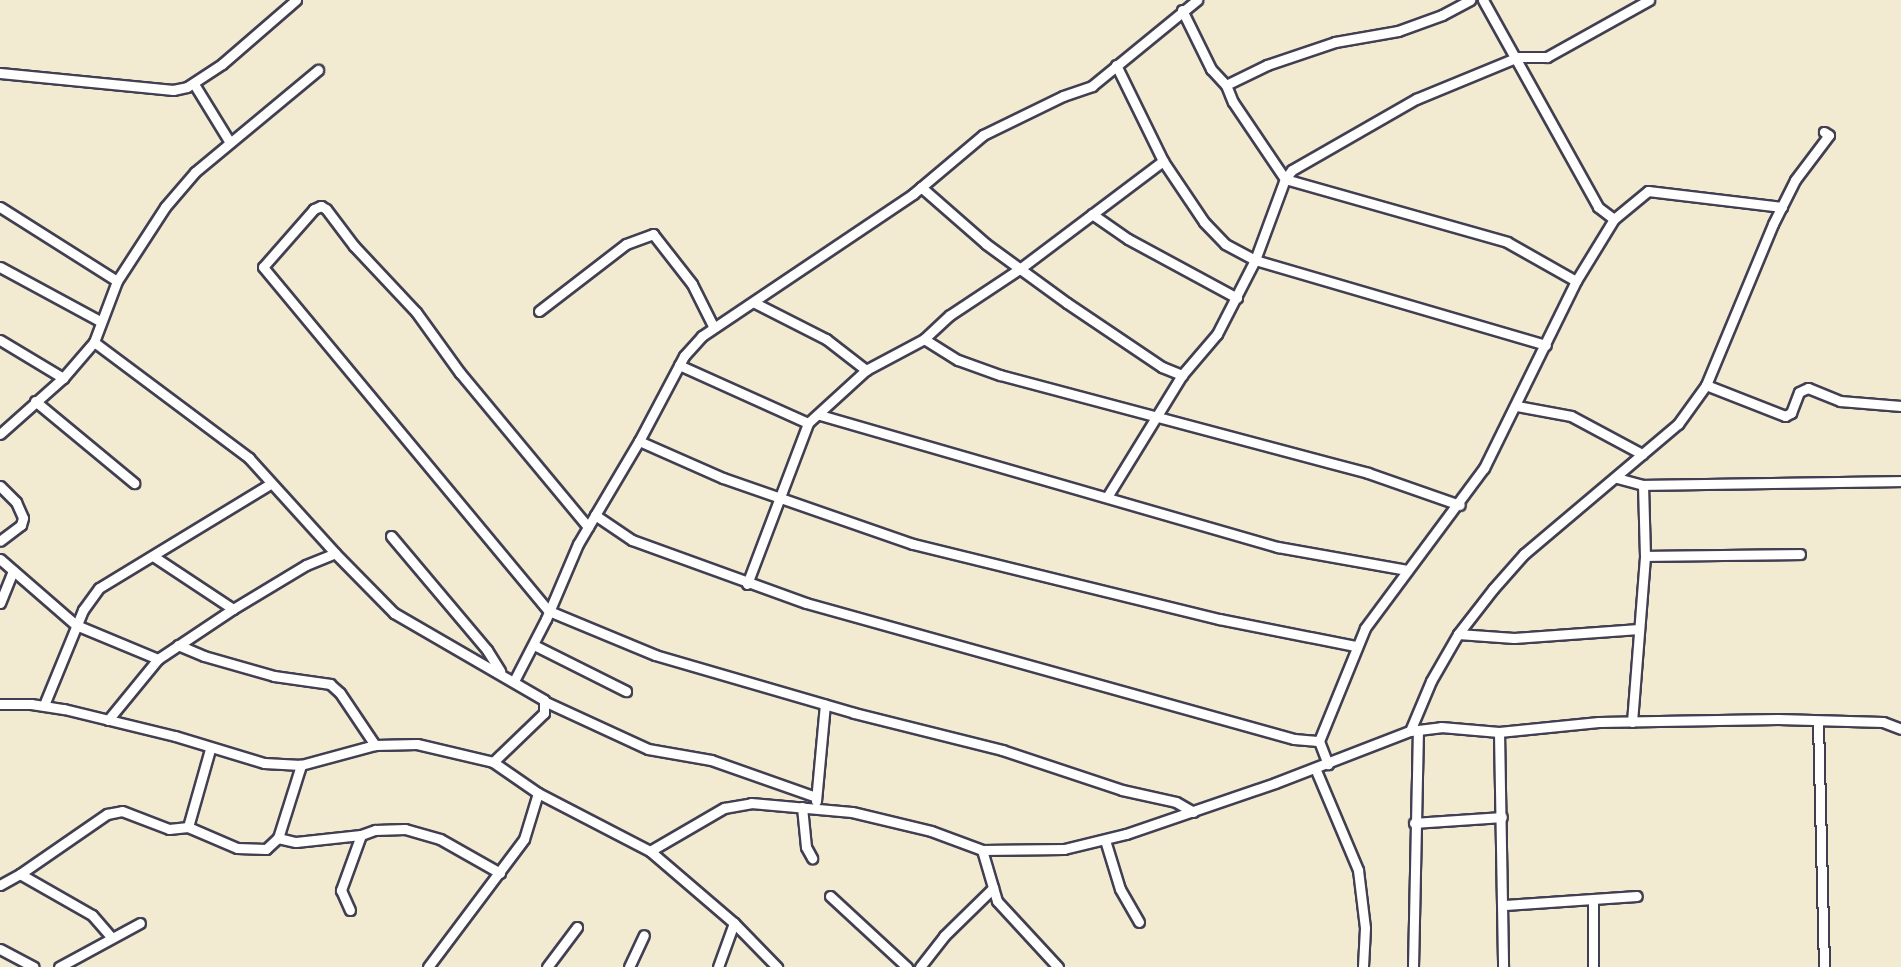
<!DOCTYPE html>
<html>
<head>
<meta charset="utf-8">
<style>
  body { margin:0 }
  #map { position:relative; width:1901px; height:967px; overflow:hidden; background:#f3ead2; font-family:"Patrick Hand",sans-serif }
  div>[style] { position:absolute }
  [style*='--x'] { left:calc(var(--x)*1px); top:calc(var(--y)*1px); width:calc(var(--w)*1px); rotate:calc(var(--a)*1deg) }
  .roads { filter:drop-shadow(2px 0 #414052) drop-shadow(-2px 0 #414052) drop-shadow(0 2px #414052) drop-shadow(0 -2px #414052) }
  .minor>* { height:9px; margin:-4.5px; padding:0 4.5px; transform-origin:4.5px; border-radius:4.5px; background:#fff }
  span { translate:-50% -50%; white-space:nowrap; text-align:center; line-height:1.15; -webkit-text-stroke:6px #fbf7ec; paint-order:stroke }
</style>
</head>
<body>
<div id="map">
  <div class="roads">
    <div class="minor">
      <i style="--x:1483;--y:0;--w:237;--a:60.9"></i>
      <i style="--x:1598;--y:207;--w:20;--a:37"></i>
      <i style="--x:1182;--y:10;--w:66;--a:63.8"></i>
      <i style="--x:1211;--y:69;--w:22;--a:47"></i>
      <i style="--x:1226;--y:85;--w:18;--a:68"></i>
      <i style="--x:1233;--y:102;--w:93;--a:56"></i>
      <i style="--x:1285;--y:179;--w:231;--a:15.8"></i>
      <i style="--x:1507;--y:242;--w:79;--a:29.5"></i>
      <i style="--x:1116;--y:65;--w:107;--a:63.9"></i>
      <i style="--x:1163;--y:161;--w:73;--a:56.1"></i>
      <i style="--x:1204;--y:222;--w:30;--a:46"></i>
      <i style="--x:1225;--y:244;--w:34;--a:28"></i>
      <i style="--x:1255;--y:260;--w:303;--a:16.3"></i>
      <i style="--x:0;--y:73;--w:174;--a:5.6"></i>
      <i style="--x:173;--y:90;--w:14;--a:-12"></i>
      <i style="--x:187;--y:87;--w:42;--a:-33.3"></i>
      <i style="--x:222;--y:64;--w:98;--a:-40.9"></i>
      <i style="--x:194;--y:84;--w:67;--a:58.4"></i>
      <i style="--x:1226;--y:85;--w:46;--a:-26"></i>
      <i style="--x:1267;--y:65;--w:72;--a:-18.7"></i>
      <i style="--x:1335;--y:42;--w:64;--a:-9.9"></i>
      <i style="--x:1398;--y:31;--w:47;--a:-20"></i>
      <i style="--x:1442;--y:15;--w:32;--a:-28"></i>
      <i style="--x:921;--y:187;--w:86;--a:41.2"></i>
      <i style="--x:986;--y:244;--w:100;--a:36.1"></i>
      <i style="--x:1067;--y:303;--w:115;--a:34"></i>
      <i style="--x:1162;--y:367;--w:22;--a:22"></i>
      <i style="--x:0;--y:207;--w:138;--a:32.3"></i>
      <i style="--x:1092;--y:214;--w:44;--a:34.8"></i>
      <i style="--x:1128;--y:239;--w:124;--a:28.4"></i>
      <i style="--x:0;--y:267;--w:114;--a:28.4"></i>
      <i style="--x:755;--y:303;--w:80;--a:26.9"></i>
      <i style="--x:826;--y:339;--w:51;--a:37.8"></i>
      <i style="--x:539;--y:311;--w:110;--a:-37.6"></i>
      <i style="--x:626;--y:244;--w:29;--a:-20"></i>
      <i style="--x:653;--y:234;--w:63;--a:52"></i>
      <i style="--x:692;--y:284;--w:47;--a:63.4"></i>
      <i style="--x:924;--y:339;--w:40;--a:32"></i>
      <i style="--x:958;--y:360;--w:45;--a:19.7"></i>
      <i style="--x:1000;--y:375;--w:381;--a:14.9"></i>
      <i style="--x:1368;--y:473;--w:97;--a:19.2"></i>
      <i style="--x:0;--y:340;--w:74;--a:31.1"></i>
      <i style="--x:94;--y:342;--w:194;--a:36.8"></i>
      <i style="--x:249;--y:458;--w:128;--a:47.8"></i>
      <i style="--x:679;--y:365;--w:141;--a:24.2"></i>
      <i style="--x:1706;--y:385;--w:85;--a:21.4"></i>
      <i style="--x:1785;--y:416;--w:7;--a:-27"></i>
      <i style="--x:1791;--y:413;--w:22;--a:-69"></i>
      <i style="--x:1799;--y:392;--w:10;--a:-24"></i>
      <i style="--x:1808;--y:388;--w:35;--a:22"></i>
      <i style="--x:1840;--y:401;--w:61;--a:4.7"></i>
      <i style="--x:35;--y:401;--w:129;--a:39.6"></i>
      <i style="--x:1517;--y:406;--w:55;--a:10.5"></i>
      <i style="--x:1571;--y:416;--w:81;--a:28.2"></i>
      <i style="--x:820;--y:415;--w:477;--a:16.1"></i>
      <i style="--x:1278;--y:547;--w:131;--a:10.1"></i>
      <i style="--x:0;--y:434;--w:84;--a:-41.6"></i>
      <i style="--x:63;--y:378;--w:48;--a:-49.3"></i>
      <i style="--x:94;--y:342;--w:65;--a:-69.3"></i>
      <i style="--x:117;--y:281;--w:88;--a:-57"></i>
      <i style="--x:165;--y:207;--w:46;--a:-49.4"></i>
      <i style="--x:195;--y:172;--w:160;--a:-39.7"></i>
      <i style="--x:639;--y:441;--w:92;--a:23.8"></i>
      <i style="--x:723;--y:478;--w:201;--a:19.2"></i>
      <i style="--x:913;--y:544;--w:315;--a:13.8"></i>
      <i style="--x:1219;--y:619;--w:139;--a:11.2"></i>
      <i style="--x:1617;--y:478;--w:27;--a:15"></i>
      <i style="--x:1643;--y:485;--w:258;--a:-0.9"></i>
      <i style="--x:0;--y:486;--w:23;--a:45"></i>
      <i style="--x:16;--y:502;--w:17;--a:66"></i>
      <i style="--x:23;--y:518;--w:7;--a:106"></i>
      <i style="--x:21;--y:525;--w:26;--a:143"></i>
      <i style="--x:1107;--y:497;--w:143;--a:-58.4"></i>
      <i style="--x:1182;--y:375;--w:54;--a:-49.5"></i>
      <i style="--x:1217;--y:334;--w:83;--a:-62.8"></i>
      <i style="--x:1255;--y:260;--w:86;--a:-69.7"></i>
      <i style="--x:1285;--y:179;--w:11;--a:-52"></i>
      <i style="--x:1292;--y:170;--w:143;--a:-29.8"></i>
      <i style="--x:1416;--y:99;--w:110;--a:-22.4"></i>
      <i style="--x:1518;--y:57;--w:29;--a:0"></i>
      <i style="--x:1547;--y:57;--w:117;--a:-29.2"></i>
      <i style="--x:595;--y:515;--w:45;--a:34"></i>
      <i style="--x:632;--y:540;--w:185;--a:19.9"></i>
      <i style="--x:806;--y:603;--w:507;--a:15.57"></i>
      <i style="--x:1294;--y:739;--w:25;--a:5"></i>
      <i style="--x:588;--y:527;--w:200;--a:-129.7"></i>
      <i style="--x:460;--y:373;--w:75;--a:-125.8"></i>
      <i style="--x:416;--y:312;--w:91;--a:-133.2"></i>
      <i style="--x:354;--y:246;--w:46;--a:-127.1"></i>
      <i style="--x:326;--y:209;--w:6;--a:-149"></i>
      <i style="--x:321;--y:206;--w:8;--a:157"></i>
      <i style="--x:314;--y:209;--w:77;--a:131.3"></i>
      <i style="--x:263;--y:267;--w:447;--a:50.3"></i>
      <i style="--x:549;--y:611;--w:115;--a:22.5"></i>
      <i style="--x:655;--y:655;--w:207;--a:16.2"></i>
      <i style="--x:854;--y:713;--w:153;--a:14"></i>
      <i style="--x:1002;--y:750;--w:126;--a:18.4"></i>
      <i style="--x:1122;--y:790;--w:55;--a:12.5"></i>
      <i style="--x:1176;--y:802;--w:20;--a:30"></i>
      <i style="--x:391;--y:536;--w:149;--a:49.9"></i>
      <i style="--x:487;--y:650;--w:25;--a:58"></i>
      <i style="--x:153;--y:556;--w:96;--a:33.5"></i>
      <i style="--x:1645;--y:556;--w:155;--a:-0.7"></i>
      <i style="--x:0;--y:559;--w:101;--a:41"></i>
      <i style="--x:76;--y:625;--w:89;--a:22.5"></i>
      <i style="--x:747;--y:584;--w:172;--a:-69.2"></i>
      <i style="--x:808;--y:423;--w:79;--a:-42.4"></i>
      <i style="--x:866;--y:370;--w:66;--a:-28.1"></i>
      <i style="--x:924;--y:339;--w:35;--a:-43"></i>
      <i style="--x:950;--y:315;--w:85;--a:-33.5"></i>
      <i style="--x:1021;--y:268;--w:178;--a:-37"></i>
      <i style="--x:0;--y:603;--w:35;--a:-68"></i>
      <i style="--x:1458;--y:634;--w:56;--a:4.1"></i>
      <i style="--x:1514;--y:638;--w:125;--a:-4.1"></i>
      <i style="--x:178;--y:645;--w:28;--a:23"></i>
      <i style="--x:204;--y:656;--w:73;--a:15.9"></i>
      <i style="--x:274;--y:676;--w:57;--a:8.1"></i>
      <i style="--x:330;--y:684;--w:13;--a:42"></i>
      <i style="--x:340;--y:693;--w:63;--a:56.1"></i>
      <i style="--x:534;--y:645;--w:103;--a:26.6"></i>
      <i style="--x:514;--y:681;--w:70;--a:-62.7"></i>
      <i style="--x:546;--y:619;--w:82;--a:-66.9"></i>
      <i style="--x:578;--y:544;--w:120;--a:-59.4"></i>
      <i style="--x:639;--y:441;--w:96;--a:-62.1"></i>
      <i style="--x:684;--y:356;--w:27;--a:-48"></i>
      <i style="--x:702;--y:336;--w:254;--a:-33.9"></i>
      <i style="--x:913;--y:194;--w:92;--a:-40.1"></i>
      <i style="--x:983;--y:135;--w:89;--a:-26"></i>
      <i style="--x:1063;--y:96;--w:31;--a:-19"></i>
      <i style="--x:1092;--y:86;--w:136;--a:-39.3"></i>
      <i style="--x:546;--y:702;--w:112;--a:24.7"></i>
      <i style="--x:648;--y:749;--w:64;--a:9.9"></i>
      <i style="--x:711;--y:760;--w:111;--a:19.4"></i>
      <i style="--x:0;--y:704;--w:31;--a:0"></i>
      <i style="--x:31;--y:704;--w:33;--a:9"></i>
      <i style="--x:64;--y:709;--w:114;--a:13.7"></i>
      <i style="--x:175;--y:736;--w:93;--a:16.9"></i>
      <i style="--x:264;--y:763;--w:37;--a:3"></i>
      <i style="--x:301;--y:765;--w:77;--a:-15.1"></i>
      <i style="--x:375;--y:745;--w:42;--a:-1.4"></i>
      <i style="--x:417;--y:744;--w:78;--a:13.3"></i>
      <i style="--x:493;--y:762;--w:55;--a:34.6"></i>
      <i style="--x:538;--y:793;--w:126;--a:27.4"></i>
      <i style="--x:650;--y:851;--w:111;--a:40.6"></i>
      <i style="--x:734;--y:923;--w:62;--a:45.7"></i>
      <i style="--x:44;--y:705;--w:103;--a:-67.7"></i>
      <i style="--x:83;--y:610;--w:27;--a:-54"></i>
      <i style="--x:99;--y:588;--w:200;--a:-31.3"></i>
      <i style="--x:108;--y:720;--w:79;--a:-50.7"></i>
      <i style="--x:158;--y:659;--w:90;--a:-33.7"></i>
      <i style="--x:233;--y:609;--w:85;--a:-31.1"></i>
      <i style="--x:306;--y:565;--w:31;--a:-22"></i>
      <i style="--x:335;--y:553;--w:84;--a:45.5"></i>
      <i style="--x:394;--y:613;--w:173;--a:30.1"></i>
      <i style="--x:544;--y:700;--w:13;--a:90"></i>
      <i style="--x:544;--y:713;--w:71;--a:136.1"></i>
      <i style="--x:1632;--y:722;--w:167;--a:-85.5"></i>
      <i style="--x:1645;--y:556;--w:71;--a:-91.6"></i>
      <i style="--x:1818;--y:722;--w:245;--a:88.6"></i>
      <i style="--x:1410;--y:731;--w:54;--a:-67.2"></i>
      <i style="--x:1431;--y:681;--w:54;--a:-60.1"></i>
      <i style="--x:1458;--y:634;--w:57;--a:-52.1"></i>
      <i style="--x:1493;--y:589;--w:47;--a:-48.5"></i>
      <i style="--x:1524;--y:554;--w:202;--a:-40.2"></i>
      <i style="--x:1678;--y:424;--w:48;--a:-54.3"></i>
      <i style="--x:1706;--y:385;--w:174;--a:-67.4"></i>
      <i style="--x:1773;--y:224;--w:49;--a:-63.4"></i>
      <i style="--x:1795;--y:180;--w:56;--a:-52.9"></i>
      <i style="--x:1829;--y:135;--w:6;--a:-149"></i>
      <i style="--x:1499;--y:732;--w:235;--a:89"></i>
      <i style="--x:1319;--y:741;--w:122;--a:-67.8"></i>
      <i style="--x:1365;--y:628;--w:199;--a:-53.4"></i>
      <i style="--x:1484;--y:468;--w:208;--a:-63.8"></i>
      <i style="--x:1576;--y:281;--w:73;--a:-58.5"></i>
      <i style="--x:1614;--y:219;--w:44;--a:-39.5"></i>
      <i style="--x:1648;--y:191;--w:135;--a:6.8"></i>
      <i style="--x:1319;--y:741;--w:25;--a:69"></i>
      <i style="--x:1315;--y:768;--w:111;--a:67.1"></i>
      <i style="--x:1358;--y:870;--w:58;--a:83.1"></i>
      <i style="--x:1365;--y:928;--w:39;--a:93"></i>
      <i style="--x:816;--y:801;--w:97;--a:-84.7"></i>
      <i style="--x:802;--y:807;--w:40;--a:84.3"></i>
      <i style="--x:806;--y:847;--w:13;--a:61"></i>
      <i style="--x:1414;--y:823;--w:88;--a:-3.9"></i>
      <i style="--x:188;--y:827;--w:53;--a:23.2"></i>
      <i style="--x:237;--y:848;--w:29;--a:2"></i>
      <i style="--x:266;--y:849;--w:16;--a:-43"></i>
      <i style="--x:278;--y:838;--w:18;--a:13"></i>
      <i style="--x:296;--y:842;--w:65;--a:-6.1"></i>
      <i style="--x:361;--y:835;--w:59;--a:110"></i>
      <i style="--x:341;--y:890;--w:22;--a:66"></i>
      <i style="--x:361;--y:835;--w:15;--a:-20"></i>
      <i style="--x:375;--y:830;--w:30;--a:-2"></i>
      <i style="--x:405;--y:829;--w:36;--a:16"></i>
      <i style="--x:440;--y:839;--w:69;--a:29.5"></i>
      <i style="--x:278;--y:838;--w:77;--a:-72.5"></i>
      <i style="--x:1105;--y:840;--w:51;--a:73"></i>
      <i style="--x:1120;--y:889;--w:38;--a:60"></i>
      <i style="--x:982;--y:850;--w:53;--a:73.6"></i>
      <i style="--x:997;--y:901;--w:90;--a:47.3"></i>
      <i style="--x:650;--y:851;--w:86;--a:-30.2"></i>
      <i style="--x:724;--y:808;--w:27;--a:-10"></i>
      <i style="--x:751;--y:803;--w:101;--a:5.1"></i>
      <i style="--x:852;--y:812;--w:81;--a:13.5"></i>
      <i style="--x:931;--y:831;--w:54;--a:20.4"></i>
      <i style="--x:982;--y:850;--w:82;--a:-0.7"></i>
      <i style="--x:1064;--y:849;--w:64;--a:-13.6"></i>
      <i style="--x:1126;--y:834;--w:157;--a:-18.9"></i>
      <i style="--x:1275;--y:783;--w:145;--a:-21.1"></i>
      <i style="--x:1410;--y:731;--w:31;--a:-7"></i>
      <i style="--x:1441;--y:727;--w:58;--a:4.9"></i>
      <i style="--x:1499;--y:732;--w:100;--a:-5.7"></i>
      <i style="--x:1599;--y:722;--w:179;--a:-1"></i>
      <i style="--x:1778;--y:719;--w:105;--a:1.6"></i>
      <i style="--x:1883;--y:722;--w:19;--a:21"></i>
      <i style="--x:20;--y:874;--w:106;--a:-34.6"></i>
      <i style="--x:107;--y:814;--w:15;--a:-11"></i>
      <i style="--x:122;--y:811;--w:50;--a:21"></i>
      <i style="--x:169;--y:829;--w:19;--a:-6"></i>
      <i style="--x:188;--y:827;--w:81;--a:-74.2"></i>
      <i style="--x:0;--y:885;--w:23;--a:-29"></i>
      <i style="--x:20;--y:874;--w:83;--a:29.7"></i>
      <i style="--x:92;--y:915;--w:29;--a:49"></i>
      <i style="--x:830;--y:896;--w:105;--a:42.7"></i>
      <i style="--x:1505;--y:905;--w:132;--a:-3.9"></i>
      <i style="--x:0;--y:949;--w:38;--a:28"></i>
      <i style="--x:59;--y:967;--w:92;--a:-28.5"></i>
      <i style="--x:428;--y:967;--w:160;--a:-53.1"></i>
      <i style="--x:524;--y:839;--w:48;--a:-73.1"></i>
      <i style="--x:547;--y:967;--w:50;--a:-53.1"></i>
      <i style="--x:629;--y:967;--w:35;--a:-65"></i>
      <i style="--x:718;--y:967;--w:47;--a:-70"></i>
      <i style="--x:920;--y:967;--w:39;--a:-52"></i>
      <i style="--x:944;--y:936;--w:69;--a:-44.4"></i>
      <i style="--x:1413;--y:967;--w:237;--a:-88.8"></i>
      <i style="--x:1593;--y:967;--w:67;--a:-90"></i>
    </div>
  </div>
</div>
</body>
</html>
